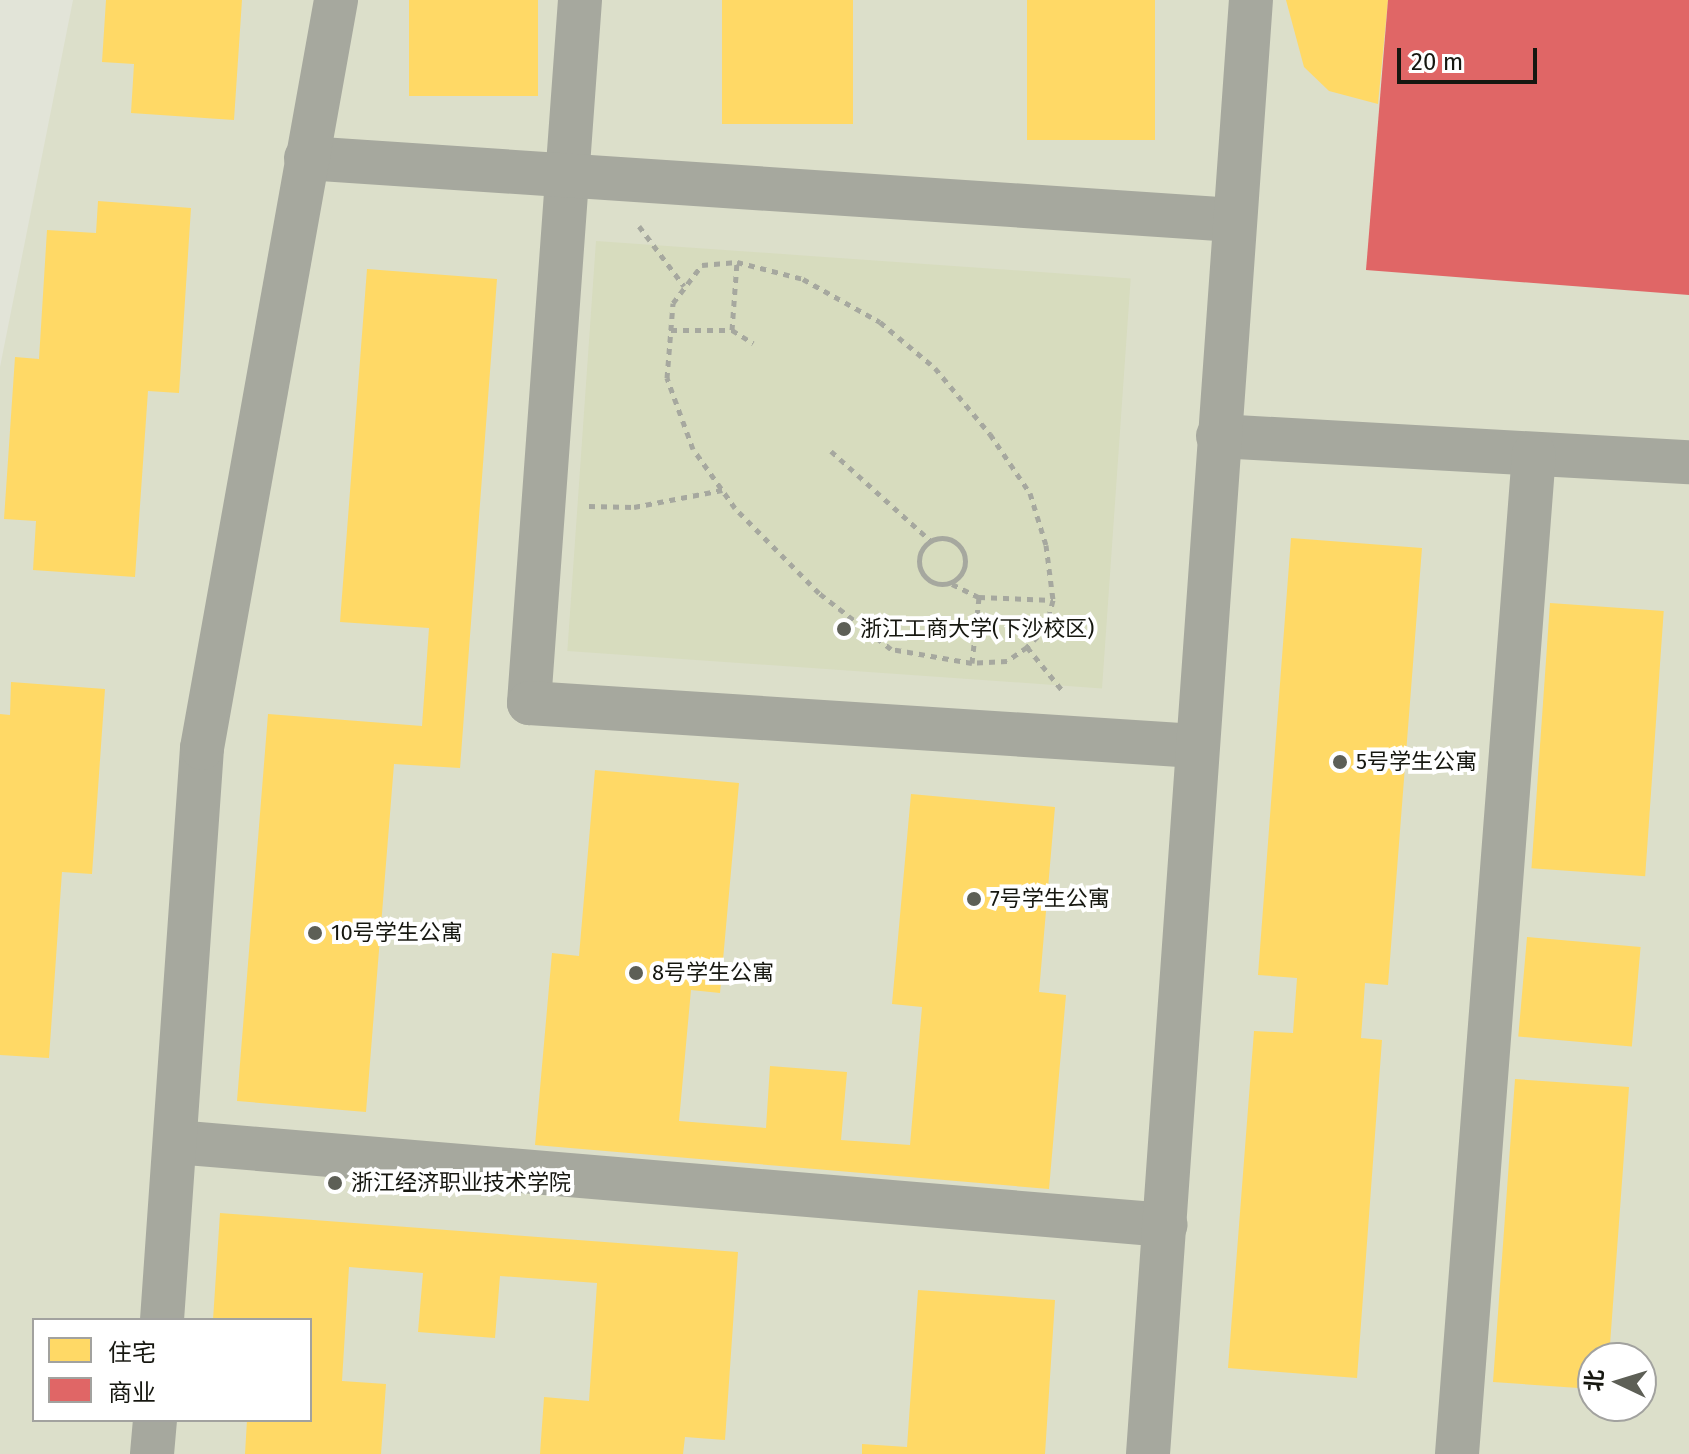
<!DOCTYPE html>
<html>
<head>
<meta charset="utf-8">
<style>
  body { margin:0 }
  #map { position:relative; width:1689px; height:1454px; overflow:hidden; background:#e2e4d8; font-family:"Fira Sans","Noto Sans SC",sans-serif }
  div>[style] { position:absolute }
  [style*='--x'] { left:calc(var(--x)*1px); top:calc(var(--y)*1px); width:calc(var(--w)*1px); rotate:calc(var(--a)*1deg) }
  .built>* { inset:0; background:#dcdfca }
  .green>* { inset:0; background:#d7dcbe; transform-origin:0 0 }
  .homes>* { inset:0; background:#ffd966; transform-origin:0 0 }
  .shops>* { inset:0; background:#e06666 }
  .path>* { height:5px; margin-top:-2.5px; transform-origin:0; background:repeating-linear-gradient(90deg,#a6a89f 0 6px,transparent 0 12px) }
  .path>.ring { margin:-2.5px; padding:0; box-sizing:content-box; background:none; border:5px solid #a6a89f; border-radius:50% }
  .street>* { height:44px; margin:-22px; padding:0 22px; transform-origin:22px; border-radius:22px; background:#a6a89e }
  .dots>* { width:22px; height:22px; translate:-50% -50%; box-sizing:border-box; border:4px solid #fff; border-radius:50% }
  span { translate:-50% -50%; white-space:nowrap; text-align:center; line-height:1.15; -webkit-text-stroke:8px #fff; paint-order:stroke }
  .poi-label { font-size:22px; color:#161710 }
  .left { translate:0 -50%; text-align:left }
  .legend { position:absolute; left:32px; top:1318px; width:280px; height:104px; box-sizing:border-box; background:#fff; border:2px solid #a2a29f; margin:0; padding:10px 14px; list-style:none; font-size:24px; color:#161710 }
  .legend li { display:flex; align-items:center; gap:16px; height:40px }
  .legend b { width:40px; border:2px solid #a2a29f }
  .north { position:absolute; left:1577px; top:1342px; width:80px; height:80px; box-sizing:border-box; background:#fff; border:2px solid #a2a29f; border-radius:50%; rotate:274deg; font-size:22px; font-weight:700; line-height:32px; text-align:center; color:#161710 }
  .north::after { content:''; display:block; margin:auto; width:28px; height:36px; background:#5d5f56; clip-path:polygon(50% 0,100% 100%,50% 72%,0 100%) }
  .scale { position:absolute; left:1397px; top:48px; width:140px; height:36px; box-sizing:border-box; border:4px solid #161710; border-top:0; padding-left:10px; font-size:24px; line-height:28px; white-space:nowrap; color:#161710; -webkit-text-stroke:6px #fff; paint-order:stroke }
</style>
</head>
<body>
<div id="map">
  <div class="built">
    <i style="clip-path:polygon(evenodd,73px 0,1689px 0,1689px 1454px,0 1454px,0 367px,73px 0,34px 1320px,310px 1320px,310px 1420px,34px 1420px,34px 1320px,73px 0,1593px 1358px,1641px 1358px,1641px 1406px,1593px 1406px,1593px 1358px)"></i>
  </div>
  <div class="green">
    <i style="left:596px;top:241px;width:536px;height:411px;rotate:4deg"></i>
  </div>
  <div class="homes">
    <i style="clip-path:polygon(106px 0,242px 0,234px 120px,131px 113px,134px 64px,102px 62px)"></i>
    <i style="left:409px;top:0;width:129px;height:96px"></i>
    <i style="left:722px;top:0;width:131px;height:124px"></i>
    <i style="left:1027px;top:0;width:128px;height:140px"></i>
    <i style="clip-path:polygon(1286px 0,1388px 0,1378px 104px,1329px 91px,1304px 67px)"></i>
    <i style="clip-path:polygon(98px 201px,191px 208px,179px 393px,148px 391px,135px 577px,33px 570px,36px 521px,4px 519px,15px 357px,39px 359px,47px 230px,96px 233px)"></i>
    <i style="clip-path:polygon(367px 269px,497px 279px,460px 768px,394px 764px,366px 1112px,237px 1101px,268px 714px,422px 726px,429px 628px,340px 622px)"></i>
    <i style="clip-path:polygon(1291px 538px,1422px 548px,1388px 985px,1365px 983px,1361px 1038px,1382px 1040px,1357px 1378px,1228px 1368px,1254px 1031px,1293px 1033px,1297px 978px,1258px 975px)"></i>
    <i style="left:1550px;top:603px;width:114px;height:266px;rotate:4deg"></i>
    <i style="clip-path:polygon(11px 682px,105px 689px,92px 874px,62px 872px,49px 1058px,0 1055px,0 714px,10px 715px)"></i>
    <i style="clip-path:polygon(595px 770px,739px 783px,720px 993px,691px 990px,679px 1121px,766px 1128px,770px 1066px,847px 1072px,841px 1140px,910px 1145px,922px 1007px,892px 1004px,911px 794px,1055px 807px,1039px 992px,1066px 995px,1049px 1189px,535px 1145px,552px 953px,579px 956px)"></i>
    <i style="left:1527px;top:937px;width:114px;height:100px;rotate:5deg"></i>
    <i style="clip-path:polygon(1515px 1079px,1629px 1087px,1609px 1358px,1593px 1358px,1593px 1389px,1493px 1382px)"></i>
    <i style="clip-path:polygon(220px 1213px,738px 1252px,725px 1440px,685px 1437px,683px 1454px,540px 1454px,544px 1397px,589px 1401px,597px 1283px,500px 1276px,495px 1338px,418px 1332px,423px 1273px,349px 1267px,342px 1381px,386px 1384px,381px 1454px,245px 1454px,247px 1420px,310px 1420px,310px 1320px,213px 1320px)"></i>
    <i style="clip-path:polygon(918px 1290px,1055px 1300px,1045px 1454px,862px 1454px,862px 1444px,907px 1447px)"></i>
  </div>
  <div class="shops">
    <i style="clip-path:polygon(1388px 0,1689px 0,1689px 295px,1366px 270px)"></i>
  </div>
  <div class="path">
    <i style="--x:639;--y:226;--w:75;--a:53.1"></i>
    <i style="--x:737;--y:262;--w:68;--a:14.4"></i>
    <i style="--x:803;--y:279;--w:88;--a:29.2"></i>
    <i style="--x:880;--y:322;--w:72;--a:39.9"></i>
    <i style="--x:935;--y:368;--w:86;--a:50.2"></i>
    <i style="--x:990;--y:434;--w:71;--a:55.9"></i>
    <i style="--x:1030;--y:493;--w:54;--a:72.9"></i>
    <i style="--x:1046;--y:545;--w:55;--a:82.7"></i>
    <i style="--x:1053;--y:600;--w:29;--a:104"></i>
    <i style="--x:1046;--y:628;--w:27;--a:135"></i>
    <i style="--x:1027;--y:647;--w:24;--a:145"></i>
    <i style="--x:1007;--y:661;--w:35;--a:177"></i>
    <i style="--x:972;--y:663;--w:82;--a:-170.2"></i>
    <i style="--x:891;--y:649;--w:91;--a:-142.1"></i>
    <i style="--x:819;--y:593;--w:120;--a:-134.7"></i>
    <i style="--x:735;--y:508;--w:72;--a:-125.4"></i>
    <i style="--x:693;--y:449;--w:76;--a:-110.1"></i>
    <i style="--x:667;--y:378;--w:75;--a:-85.4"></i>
    <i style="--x:673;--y:303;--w:48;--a:-52.7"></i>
    <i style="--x:702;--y:265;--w:35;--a:-5"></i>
    <i style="--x:671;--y:330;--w:61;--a:0"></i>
    <i style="--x:732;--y:330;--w:25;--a:32"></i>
    <i style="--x:732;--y:330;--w:68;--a:-85.8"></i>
    <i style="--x:831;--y:451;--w:133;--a:42"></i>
    <i style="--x:589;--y:506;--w:45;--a:1.3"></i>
    <i style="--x:634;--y:507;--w:90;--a:-10.9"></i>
    <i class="ring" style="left:919px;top:538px;width:41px;height:41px"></i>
    <i style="--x:952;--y:584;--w:30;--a:26"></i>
    <i style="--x:979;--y:597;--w:74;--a:2.3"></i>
    <i style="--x:1027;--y:647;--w:55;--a:50.9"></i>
    <i style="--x:972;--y:663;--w:66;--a:-83.9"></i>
  </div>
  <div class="street">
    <i style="--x:580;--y:0;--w:705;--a:94.15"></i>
    <i style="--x:529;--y:703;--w:668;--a:3.69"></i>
    <i style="--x:306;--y:158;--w:930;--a:3.82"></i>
    <i style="--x:1218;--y:436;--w:472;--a:3.2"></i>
    <i style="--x:175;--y:1142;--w:994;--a:4.79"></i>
    <i style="--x:162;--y:1320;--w:573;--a:-86"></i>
    <i style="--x:202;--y:748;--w:760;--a:-79.84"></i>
    <i style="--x:152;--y:1454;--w:34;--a:-85"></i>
    <i style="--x:1148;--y:1454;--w:1458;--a:-85.95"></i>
    <i style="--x:1457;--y:1454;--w:1003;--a:-85.6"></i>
  </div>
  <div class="dots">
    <i style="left:844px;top:629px;background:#5d5f56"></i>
    <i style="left:1340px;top:762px;background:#5d5f56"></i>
    <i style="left:974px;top:899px;background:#5d5f56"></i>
    <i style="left:315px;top:933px;background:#5d5f56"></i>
    <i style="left:636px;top:973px;background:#5d5f56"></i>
    <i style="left:335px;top:1183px;background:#5d5f56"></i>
  </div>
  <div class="poi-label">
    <span class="left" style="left:860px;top:629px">浙江工商大学(下沙校区)</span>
    <span class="left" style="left:1356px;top:762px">5号学生公寓</span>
    <span class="left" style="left:990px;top:899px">7号学生公寓</span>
    <span class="left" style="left:331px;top:933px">10号学生公寓</span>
    <span class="left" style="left:652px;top:973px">8号学生公寓</span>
    <span class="left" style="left:351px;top:1183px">浙江经济职业技术学院</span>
  </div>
  <ul class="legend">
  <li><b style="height:22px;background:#ffd966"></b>住宅</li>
  <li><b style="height:22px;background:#e06666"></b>商业</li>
  </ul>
  <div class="north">北</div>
  <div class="scale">20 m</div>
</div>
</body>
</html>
